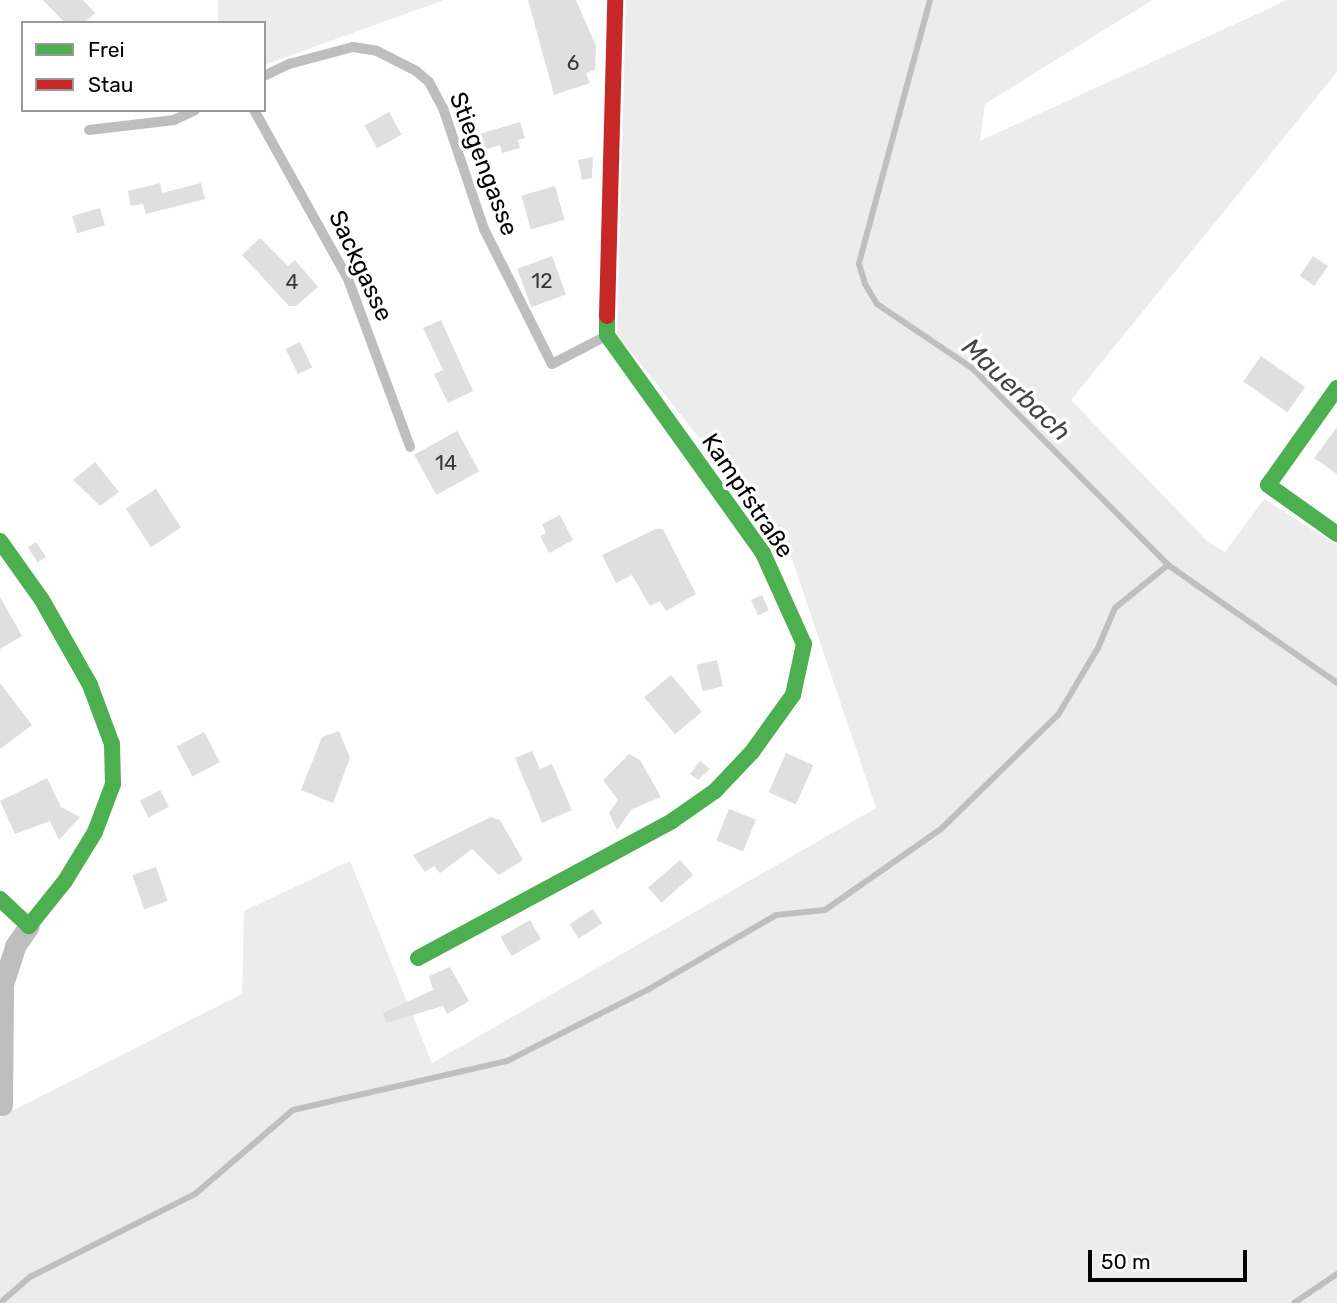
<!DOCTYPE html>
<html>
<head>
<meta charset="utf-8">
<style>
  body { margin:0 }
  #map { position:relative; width:1337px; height:1303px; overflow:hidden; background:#fff; font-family:Rubik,sans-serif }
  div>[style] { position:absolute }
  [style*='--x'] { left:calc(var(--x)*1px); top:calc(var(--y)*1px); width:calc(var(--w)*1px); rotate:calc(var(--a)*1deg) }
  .green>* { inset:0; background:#ececec }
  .stream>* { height:6px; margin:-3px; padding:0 3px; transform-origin:3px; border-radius:3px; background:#bfbfbf }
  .building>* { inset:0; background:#dfdfdf; transform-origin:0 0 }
  .lane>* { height:10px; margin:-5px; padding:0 5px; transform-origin:5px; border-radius:5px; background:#bebebe }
  .street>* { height:21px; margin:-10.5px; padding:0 10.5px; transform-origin:10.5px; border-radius:10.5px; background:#bebebe }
  .fast>* { height:16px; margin:-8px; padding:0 8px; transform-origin:8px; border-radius:8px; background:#4caf50 }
  .jam>* { height:16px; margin:-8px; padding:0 8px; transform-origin:8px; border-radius:8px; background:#c62828 }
  span { translate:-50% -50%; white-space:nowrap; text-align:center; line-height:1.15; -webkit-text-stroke:7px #fff; paint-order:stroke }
  .number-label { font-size:21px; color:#383838 }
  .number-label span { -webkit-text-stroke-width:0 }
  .street-label { font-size:24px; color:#000 }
  .water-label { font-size:26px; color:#444; font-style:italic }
  .legend { position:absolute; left:21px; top:21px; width:245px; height:91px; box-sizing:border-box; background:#fff; border:2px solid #999; margin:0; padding:9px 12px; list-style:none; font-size:21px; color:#000 }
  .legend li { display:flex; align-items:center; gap:14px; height:35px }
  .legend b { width:35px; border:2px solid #999 }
  .scale { position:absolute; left:1088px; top:1250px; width:159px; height:32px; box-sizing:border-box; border:4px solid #000; border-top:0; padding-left:9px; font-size:21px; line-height:24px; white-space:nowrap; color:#000; -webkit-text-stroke:5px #fff; paint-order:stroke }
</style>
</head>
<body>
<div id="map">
  <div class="green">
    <i style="clip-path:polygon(218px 0,444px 0,264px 65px,264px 23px,218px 23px)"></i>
    <i style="clip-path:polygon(626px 0,1152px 0,985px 104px,980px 141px,1287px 0,1337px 0,1337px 72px,1071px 400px,1207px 541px,1225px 552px,1264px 499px,1337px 545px,1337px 1303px,0 1303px,0 1117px,242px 994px,244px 911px,350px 861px,432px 1063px,876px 808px,790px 553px,617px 334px)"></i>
  </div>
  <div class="stream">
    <i style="--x:930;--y:0;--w:273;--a:105.1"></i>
    <i style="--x:859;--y:264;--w:21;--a:73"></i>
    <i style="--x:865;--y:284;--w:23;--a:59"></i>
    <i style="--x:877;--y:304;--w:115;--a:34"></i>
    <i style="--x:972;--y:368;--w:278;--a:45.1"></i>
    <i style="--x:1168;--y:565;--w:206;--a:34.9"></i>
    <i style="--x:0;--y:1303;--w:40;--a:-41"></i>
    <i style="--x:30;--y:1277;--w:185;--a:-26.7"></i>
    <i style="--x:195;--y:1194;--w:129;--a:-40.6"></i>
    <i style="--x:293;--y:1110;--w:220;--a:-12.9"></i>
    <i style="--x:507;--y:1061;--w:159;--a:-26.9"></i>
    <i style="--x:649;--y:989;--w:147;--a:-30.2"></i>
    <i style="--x:776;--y:915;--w:49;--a:-5.8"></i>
    <i style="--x:825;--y:910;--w:141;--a:-34.9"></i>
    <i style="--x:941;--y:829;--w:163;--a:-44.3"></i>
    <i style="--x:1058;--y:715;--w:78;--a:-59.2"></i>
    <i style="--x:1098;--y:648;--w:43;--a:-67"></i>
    <i style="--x:1115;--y:608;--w:68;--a:-39.1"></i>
    <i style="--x:1294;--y:1303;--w:52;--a:-34"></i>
  </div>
  <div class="building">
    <i style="clip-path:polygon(43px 0,83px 0,95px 13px,84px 23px,65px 23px)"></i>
    <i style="clip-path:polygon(528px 0,576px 0,596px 46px,595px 70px,586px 73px,590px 83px,554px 95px)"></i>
    <i style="left:389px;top:112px;width:26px;height:28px;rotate:61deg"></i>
    <i style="clip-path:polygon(520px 122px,525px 138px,518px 140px,520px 148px,502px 153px,500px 145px,484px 150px,479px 134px)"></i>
    <i style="clip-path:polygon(593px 157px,592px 178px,582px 180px,578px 160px)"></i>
    <i style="clip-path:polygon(160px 183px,162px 193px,201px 183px,205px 199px,146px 214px,143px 204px,131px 206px,128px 191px)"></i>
    <i style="left:555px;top:186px;width:35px;height:35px;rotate:74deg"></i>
    <i style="left:100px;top:208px;width:18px;height:29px;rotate:74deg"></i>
    <i style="clip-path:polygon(260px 238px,288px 266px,295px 260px,318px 287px,296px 306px,289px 306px,242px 255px)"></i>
    <i style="left:552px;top:256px;width:41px;height:37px;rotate:70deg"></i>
    <i style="left:1313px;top:256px;width:18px;height:24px;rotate:34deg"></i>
    <i style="clip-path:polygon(441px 320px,473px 391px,448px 403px,434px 374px,443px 370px,423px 328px)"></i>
    <i style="left:300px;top:342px;width:28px;height:16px;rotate:64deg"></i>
    <i style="left:1261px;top:356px;width:54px;height:31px;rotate:35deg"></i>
    <i style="clip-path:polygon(1337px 427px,1337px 474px,1314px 458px)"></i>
    <i style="left:457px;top:431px;width:46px;height:49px;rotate:61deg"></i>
    <i style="clip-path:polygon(95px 462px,119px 492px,100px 506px,73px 480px)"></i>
    <i style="left:156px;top:489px;width:46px;height:36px;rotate:57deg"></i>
    <i style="clip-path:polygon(560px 515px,573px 540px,549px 553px,540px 536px,546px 533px,542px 524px)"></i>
    <i style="clip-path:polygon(656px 529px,663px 529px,696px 594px,666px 611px,660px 601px,650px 606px,632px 575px,616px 583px,602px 555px)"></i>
    <i style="left:36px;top:542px;width:18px;height:10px;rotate:56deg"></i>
    <i style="left:762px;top:595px;width:17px;height:12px;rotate:66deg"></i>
    <i style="clip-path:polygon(0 597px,22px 636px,0 649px)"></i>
    <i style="left:717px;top:660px;width:27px;height:21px;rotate:77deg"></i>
    <i style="left:671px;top:675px;width:48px;height:35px;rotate:50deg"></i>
    <i style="clip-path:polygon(0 683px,32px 725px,0 749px)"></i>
    <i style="clip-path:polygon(339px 731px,350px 758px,333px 803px,301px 790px,322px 737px)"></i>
    <i style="left:204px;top:732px;width:34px;height:31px;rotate:62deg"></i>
    <i style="clip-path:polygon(532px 751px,540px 769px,552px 764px,572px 810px,542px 823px,515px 758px)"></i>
    <i style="left:786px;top:753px;width:30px;height:43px;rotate:24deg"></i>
    <i style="clip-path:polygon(629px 754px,640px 760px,661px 797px,632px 809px,617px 830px,609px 813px,618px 800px,603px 780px)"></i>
    <i style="clip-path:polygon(700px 761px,710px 769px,698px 780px,690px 774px)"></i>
    <i style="clip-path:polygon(47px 778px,61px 807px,80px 817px,59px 840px,50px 821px,15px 834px,0 801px)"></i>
    <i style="left:160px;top:790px;width:19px;height:23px;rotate:62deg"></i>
    <i style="left:729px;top:809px;width:29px;height:34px;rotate:22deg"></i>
    <i style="clip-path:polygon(491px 817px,500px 820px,523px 860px,499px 875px,472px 849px,440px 873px,434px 866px,425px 872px,413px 855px)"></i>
    <i style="left:680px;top:860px;width:20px;height:42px;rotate:49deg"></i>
    <i style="left:156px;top:867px;width:36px;height:25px;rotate:71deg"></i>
    <i style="left:593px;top:909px;width:17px;height:28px;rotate:57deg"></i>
    <i style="left:530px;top:920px;width:22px;height:34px;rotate:60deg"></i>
    <i style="clip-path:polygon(450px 967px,469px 1001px,447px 1014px,443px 1006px,386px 1023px,383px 1013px,433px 990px,429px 976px)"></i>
  </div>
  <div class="lane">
    <i style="--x:264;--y:76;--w:28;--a:-26"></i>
    <i style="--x:289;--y:64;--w:66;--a:-14.9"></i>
    <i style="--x:353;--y:47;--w:24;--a:9"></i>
    <i style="--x:377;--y:51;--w:44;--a:27.1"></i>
    <i style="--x:416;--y:71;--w:17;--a:40"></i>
    <i style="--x:429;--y:82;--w:30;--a:62"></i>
    <i style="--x:443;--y:108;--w:128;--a:71.3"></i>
    <i style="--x:484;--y:229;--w:151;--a:63.3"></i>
    <i style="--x:552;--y:364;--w:59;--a:-27.4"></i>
    <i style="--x:254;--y:110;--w:193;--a:60.9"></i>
    <i style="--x:348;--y:279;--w:179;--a:69.7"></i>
    <i style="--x:89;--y:130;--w:86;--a:-6.7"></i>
    <i style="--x:174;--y:120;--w:23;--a:-25"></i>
  </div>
  <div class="street">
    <i style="--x:2;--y:1105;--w:121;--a:-89.5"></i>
    <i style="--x:3;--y:984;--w:40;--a:-72"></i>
    <i style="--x:15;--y:946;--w:24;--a:-55"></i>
  </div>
  <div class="fast">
    <i style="--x:1337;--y:388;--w:119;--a:125.4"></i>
    <i style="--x:1268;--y:485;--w:85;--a:35.4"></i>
    <i style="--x:0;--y:541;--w:72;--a:54.6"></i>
    <i style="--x:42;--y:600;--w:98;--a:60.5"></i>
    <i style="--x:90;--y:685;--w:63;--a:69.6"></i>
    <i style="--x:112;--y:744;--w:40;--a:88.6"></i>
    <i style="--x:113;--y:784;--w:51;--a:110.6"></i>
    <i style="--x:95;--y:832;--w:57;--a:121.5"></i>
    <i style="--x:65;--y:881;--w:58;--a:128.7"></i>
    <i style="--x:29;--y:926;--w:40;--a:-137"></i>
    <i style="--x:418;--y:958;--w:289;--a:-28.3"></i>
    <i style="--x:672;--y:821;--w:52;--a:-34.9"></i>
    <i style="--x:715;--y:791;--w:54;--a:-46.5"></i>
    <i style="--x:752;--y:752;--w:70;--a:-54.3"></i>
    <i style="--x:793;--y:695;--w:52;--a:-77.8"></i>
    <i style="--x:804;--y:644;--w:100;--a:-114.3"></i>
    <i style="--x:763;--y:553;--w:268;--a:-125.6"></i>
    <i style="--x:607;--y:335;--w:19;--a:-90"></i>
  </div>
  <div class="jam">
    <i style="--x:607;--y:316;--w:316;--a:-88.5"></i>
  </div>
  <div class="number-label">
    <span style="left:573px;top:63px">6</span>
    <span style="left:542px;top:281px">12</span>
    <span style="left:292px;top:282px">4</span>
    <span style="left:446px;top:463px">14</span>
  </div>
  <div class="street-label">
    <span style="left:483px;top:164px;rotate:69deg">Stiegengasse</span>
    <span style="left:360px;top:266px;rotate:65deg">Sackgasse</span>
    <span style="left:747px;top:496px;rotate:56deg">Kampfstraße</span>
  </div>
  <div class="water-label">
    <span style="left:1016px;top:390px;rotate:43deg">Mauerbach</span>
  </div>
  <ul class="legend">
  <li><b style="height:9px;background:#4caf50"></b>Frei</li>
  <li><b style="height:9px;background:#c62828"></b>Stau</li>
  </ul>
  <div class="scale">50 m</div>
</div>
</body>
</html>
